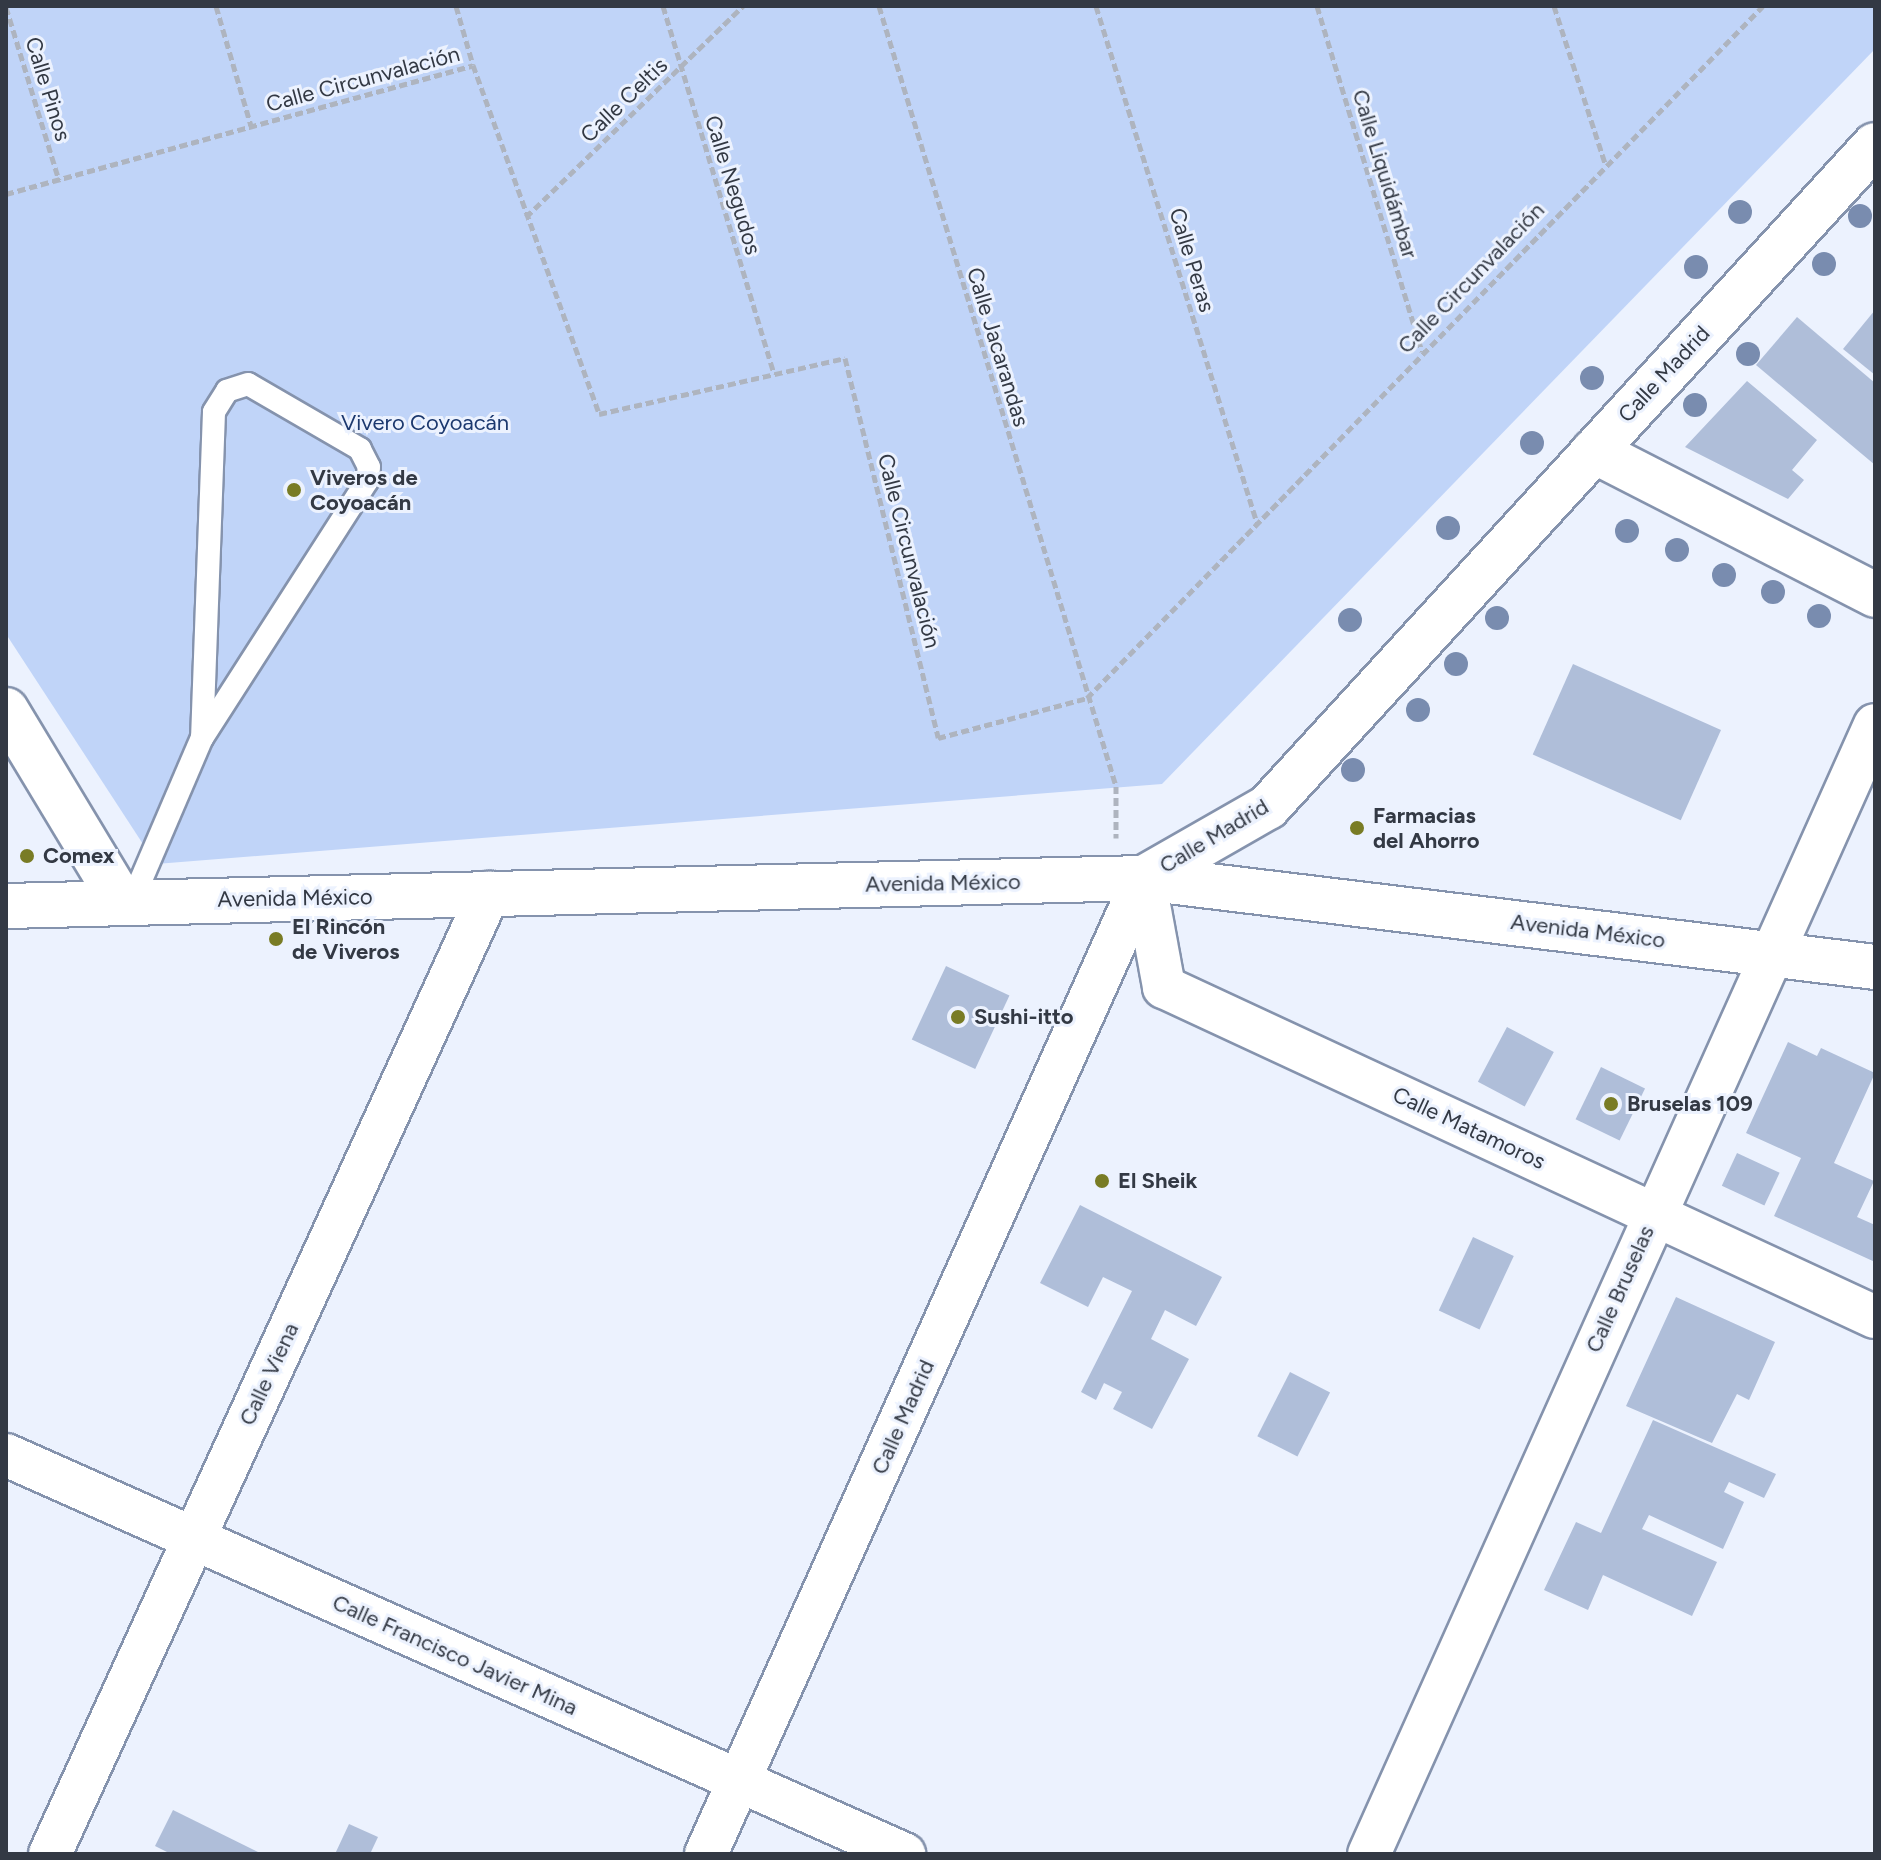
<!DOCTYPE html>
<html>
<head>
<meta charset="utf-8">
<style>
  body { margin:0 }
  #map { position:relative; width:1881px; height:1860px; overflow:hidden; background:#ecf2fe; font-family:Figtree,sans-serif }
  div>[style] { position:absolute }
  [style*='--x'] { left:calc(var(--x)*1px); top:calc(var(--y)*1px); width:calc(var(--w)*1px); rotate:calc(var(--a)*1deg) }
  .green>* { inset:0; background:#c0d4f8 }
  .building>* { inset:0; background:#afbed9; transform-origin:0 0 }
  .path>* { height:5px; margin-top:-2.5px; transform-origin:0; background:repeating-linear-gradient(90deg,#aeb4bf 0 8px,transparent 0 12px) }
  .roads { filter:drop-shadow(2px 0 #8593ad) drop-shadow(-2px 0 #8593ad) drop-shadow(0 2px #8593ad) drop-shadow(0 -2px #8593ad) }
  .service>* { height:22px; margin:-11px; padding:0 11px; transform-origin:11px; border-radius:11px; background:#fff }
  .minor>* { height:42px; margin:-21px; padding:0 21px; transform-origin:21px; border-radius:21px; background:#fff }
  .tertiary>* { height:44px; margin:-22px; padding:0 22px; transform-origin:22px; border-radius:22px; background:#fff }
  .trees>* { width:24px; height:24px; margin:-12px; border-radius:50%; background:#798caf }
  .dots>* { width:22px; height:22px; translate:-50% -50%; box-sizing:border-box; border:4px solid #ecf2fe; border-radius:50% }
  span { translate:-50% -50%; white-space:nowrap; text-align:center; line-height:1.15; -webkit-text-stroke:6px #ecf2fe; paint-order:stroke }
  .street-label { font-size:22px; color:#333944 }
  .park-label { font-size:22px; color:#1b386e }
  .poi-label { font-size:22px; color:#333944; font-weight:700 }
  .left { translate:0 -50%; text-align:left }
  .frame { position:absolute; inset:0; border:8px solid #333944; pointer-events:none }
</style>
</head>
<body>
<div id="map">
  <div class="green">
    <i style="clip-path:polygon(6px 6px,1875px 6px,1875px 49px,1162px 784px,156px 864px,6px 634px)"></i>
  </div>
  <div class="building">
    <i style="clip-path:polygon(1875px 310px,1875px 375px,1843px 349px)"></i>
    <i style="clip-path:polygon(1797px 317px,1875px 383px,1875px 465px,1756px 365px)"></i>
    <i style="clip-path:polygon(1747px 381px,1817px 440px,1792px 470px,1804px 480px,1788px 499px,1685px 447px)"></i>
    <i style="left:1573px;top:664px;width:162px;height:99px;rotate:24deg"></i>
    <i style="left:946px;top:966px;width:70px;height:81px;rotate:25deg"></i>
    <i style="left:1507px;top:1027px;width:53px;height:62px;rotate:28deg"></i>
    <i style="clip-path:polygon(1788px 1042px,1817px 1056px,1821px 1048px,1875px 1073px,1834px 1163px,1874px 1181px,1857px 1217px,1875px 1225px,1875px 1262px,1774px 1216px,1801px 1158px,1746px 1133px)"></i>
    <i style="left:1601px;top:1067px;width:49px;height:58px;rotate:26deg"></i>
    <i style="left:1737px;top:1153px;width:47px;height:36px;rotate:25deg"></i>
    <i style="clip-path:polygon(1080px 1205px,1222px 1277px,1196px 1326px,1165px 1310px,1151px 1339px,1189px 1359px,1152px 1429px,1113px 1409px,1122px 1392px,1104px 1383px,1096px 1400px,1081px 1392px,1132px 1291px,1103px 1277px,1088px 1307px,1040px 1283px)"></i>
    <i style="left:1473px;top:1237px;width:45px;height:81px;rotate:25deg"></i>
    <i style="clip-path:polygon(1676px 1297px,1775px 1342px,1749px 1400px,1737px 1394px,1712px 1443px,1626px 1406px)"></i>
    <i style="left:1290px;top:1372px;width:45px;height:72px;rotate:27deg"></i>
    <i style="clip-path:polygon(1653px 1420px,1776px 1474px,1764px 1498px,1729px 1482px,1724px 1492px,1744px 1502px,1723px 1549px,1649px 1515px,1642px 1529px,1717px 1562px,1692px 1616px,1603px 1575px,1588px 1610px,1544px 1590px,1576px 1522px,1601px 1533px)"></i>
    <i style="clip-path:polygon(173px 1810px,262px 1854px,171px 1854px,155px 1846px)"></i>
    <i style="clip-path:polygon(349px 1824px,378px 1837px,370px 1854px,335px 1854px)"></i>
  </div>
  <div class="path">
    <i style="--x:216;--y:6;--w:125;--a:73.7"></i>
    <i style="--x:456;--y:6;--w:61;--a:73.9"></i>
    <i style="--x:663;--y:6;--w:384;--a:73.2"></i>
    <i style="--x:879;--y:6;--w:815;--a:73.1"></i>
    <i style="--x:1116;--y:786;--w:52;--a:90"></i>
    <i style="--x:1096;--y:6;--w:541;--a:72.7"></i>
    <i style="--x:1317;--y:6;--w:361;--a:73.1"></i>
    <i style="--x:1554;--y:6;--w:165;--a:72"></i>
    <i style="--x:6;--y:7;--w:181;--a:73"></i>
    <i style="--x:6;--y:194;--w:484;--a:-15.4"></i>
    <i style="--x:473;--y:65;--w:371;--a:70.1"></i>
    <i style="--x:599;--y:414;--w:252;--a:-12.8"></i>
    <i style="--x:845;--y:358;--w:391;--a:76.2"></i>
    <i style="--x:938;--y:738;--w:154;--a:-15"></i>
    <i style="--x:1087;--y:698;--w:967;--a:-45.67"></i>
    <i style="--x:526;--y:217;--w:303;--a:-44.2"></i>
  </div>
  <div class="roads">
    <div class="service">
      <i style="--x:132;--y:901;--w:177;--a:-66.8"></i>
      <i style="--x:202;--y:738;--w:305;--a:-57.3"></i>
      <i style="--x:367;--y:481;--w:14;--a:-82"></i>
      <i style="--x:369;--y:467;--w:20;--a:-117"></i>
      <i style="--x:360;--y:449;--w:129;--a:-149.9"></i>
      <i style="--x:248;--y:384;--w:22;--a:162"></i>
      <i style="--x:227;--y:391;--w:25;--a:122"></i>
      <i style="--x:214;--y:412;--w:326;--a:92.1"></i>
    </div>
    <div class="minor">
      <i style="--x:1144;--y:878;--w:111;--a:79.6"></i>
      <i style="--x:1164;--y:987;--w:784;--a:24.9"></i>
      <i style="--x:6;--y:1455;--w:983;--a:23.96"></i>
      <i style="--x:50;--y:1854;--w:1057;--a:-65.45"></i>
      <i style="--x:706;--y:1854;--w:1070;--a:-65.83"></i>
      <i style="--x:1369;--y:1854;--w:1237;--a:-65.86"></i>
    </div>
    <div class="tertiary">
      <i style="--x:1594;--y:451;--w:316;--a:27.1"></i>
      <i style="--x:6;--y:710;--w:224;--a:58.9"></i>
      <i style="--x:1144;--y:878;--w:143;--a:-29.8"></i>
      <i style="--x:1268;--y:807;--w:898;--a:-47.48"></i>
      <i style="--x:6;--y:906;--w:1138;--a:-1.41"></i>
      <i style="--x:1144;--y:878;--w:736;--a:6.94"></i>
    </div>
  </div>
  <div class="trees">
    <i style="left:1740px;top:212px"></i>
    <i style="left:1860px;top:216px"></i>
    <i style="left:1824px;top:264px"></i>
    <i style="left:1696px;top:267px"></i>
    <i style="left:1748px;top:354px"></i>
    <i style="left:1592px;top:378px"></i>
    <i style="left:1695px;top:405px"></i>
    <i style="left:1532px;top:443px"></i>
    <i style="left:1448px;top:528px"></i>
    <i style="left:1627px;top:531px"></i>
    <i style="left:1677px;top:550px"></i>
    <i style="left:1724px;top:575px"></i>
    <i style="left:1773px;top:592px"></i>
    <i style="left:1819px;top:616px"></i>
    <i style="left:1497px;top:618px"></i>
    <i style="left:1350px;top:620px"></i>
    <i style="left:1456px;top:664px"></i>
    <i style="left:1418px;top:710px"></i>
    <i style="left:1353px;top:770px"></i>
  </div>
  <div class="dots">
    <i style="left:294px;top:490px;background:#797c25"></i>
    <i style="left:1357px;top:828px;background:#797c25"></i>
    <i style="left:27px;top:856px;background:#797c25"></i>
    <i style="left:276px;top:939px;background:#797c25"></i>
    <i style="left:958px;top:1017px;background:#797c25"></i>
    <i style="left:1611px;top:1104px;background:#797c25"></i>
    <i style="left:1102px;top:1181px;background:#797c25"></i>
  </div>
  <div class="street-label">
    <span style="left:363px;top:79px;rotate:-15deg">Calle Circunvalación</span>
    <span style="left:48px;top:89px;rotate:73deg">Calle Pinos</span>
    <span style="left:624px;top:100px;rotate:-44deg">Calle Celtis</span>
    <span style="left:1385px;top:174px;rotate:73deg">Calle Liquidámbar</span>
    <span style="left:733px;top:185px;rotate:73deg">Calle Negudos</span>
    <span style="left:1192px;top:260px;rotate:73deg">Calle Peras</span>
    <span style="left:1471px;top:278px;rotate:-46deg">Calle Circunvalación</span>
    <span style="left:998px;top:347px;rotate:73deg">Calle Jacarandas</span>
    <span style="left:1664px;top:374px;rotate:-47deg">Calle Madrid</span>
    <span style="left:909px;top:551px;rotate:76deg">Calle Circunvalación</span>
    <span style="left:1214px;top:836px;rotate:-31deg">Calle Madrid</span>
    <span style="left:943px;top:883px;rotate:-1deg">Avenida México</span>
    <span style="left:295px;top:898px;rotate:-1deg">Avenida México</span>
    <span style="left:1588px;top:931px;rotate:7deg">Avenida México</span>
    <span style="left:1469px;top:1128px;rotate:25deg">Calle Matamoros</span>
    <span style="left:1620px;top:1289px;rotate:-66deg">Calle Bruselas</span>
    <span style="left:269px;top:1374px;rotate:-65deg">Calle Viena</span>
    <span style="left:903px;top:1417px;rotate:-66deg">Calle Madrid</span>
    <span style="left:455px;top:1655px;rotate:24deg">Calle Francisco Javier Mina</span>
  </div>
  <div class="park-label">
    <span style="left:425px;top:423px">Vivero Coyoacán</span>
  </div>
  <div class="poi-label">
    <span class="left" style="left:310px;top:490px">Viveros de<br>Coyoacán</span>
    <span class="left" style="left:1373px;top:828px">Farmacias<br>del Ahorro</span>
    <span class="left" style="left:43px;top:856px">Comex</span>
    <span class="left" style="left:292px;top:939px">El Rincón<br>de Viveros</span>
    <span class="left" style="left:974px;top:1017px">Sushi-itto</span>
    <span class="left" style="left:1627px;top:1104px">Bruselas 109</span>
    <span class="left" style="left:1118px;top:1181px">El Sheik</span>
  </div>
  <div class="frame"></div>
</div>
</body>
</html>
